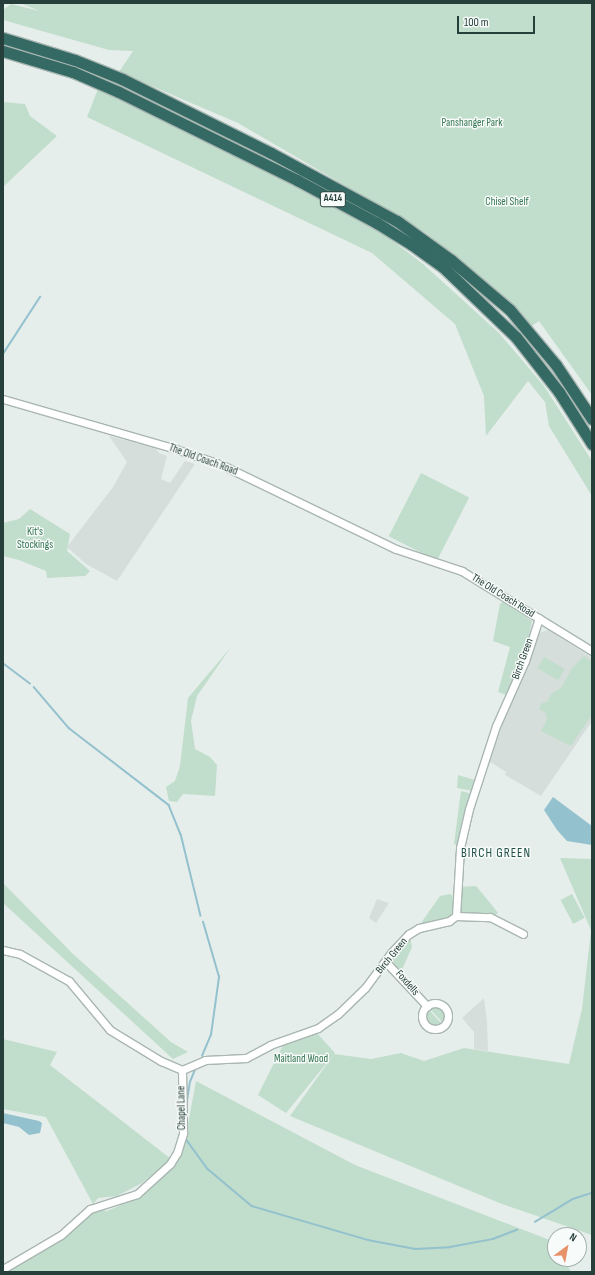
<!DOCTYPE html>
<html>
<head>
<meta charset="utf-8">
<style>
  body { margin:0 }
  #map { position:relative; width:595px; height:1275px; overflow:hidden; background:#e6eeeb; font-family:"Sofia Sans Condensed",sans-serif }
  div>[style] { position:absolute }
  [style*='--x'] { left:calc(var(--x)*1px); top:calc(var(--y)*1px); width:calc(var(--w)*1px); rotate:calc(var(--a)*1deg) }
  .built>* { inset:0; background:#d5deda }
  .green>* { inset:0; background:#c1ddcb; transform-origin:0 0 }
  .water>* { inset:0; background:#93c1ce }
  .stream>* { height:1.5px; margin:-0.75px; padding:0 0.75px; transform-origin:0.75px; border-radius:0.75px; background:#93c1ce }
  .roads { filter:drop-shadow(1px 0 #a9b6b2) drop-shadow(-1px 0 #a9b6b2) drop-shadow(0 1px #a9b6b2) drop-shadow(0 -1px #a9b6b2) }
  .minor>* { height:7px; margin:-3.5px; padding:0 3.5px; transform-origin:3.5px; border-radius:3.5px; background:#fff }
  .minor>.ring { margin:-3.5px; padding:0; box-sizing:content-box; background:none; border:7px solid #fff; border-radius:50% }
  .highway>* { height:11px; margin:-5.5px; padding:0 5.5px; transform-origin:5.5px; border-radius:5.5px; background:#346a63 }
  span { translate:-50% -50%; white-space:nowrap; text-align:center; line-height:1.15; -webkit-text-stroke:3px #f7fbf9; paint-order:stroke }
  .shield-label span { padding:1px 3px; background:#f7fbf9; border:1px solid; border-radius:3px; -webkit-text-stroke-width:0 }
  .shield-label { font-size:10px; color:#263f3a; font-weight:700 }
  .park-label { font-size:11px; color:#337451 }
  .street-label { font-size:11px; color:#263f3a }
  .quarter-label { font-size:13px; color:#235049; letter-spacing:1px }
  .frame { position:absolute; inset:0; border:4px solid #263f3a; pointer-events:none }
  .north { position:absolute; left:547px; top:1227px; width:40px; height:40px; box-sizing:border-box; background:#f7fbf9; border:1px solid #a3b0ad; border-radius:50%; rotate:32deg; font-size:11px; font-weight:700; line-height:16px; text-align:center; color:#263f3a }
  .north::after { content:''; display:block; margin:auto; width:14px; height:18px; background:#e8926a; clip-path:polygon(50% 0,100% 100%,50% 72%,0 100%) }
  .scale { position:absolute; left:457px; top:16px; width:78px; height:18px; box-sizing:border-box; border:2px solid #263f3a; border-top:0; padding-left:5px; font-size:12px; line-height:14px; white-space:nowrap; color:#263f3a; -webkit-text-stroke:3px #f7fbf9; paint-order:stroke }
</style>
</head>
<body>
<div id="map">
  <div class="built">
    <i style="clip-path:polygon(109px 436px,156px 448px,159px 453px,167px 456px,161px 479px,170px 483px,185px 461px,195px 464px,117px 581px,86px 564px,67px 547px,113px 487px,127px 462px)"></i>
    <i style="clip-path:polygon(548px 630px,592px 658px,592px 721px,541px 796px,505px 775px,506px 772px,489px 761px,536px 637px,539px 633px)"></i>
    <i style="clip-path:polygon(377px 899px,389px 903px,376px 923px,369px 918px)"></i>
    <i style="clip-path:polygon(484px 998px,487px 1022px,488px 1051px,474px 1049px,474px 1032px,462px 1018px)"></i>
  </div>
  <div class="green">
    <i style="clip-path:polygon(20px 3px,592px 3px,592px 395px,539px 321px,530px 327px,503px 296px,426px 233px,238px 123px,119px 72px,133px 51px,109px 50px,3px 20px,3px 10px,11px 4px,40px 11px)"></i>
    <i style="clip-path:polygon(98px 89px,256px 166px,377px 229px,423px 264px,499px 333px,544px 386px,592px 461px,592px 496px,549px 426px,545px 402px,528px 381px,486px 436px,484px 396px,455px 324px,372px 253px,87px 117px)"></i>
    <i style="clip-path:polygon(3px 102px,25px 104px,30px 116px,57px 136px,3px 187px)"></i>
    <i style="left:421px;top:473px;width:54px;height:71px;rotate:27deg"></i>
    <i style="clip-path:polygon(30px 509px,70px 534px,67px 551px,90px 571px,85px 576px,47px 578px,46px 571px,19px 560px,3px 556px,3px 523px,19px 519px)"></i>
    <i style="clip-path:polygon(504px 601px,532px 621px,524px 658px,506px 695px,498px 692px,510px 647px,493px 641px,500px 604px)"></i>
    <i style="clip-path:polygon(231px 647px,197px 696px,191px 721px,195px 749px,210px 757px,217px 765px,215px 796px,183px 794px,177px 802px,169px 801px,166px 787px,175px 781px,180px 766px,188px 698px)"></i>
    <i style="clip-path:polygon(584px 656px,592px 662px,592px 714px,571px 746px,541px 731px,547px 719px,546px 713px,539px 709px,542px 703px,547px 702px,551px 694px,561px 688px,573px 667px)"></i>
    <i style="left:544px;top:657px;width:24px;height:13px;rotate:30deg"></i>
    <i style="clip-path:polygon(458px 775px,475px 780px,473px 791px,457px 788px)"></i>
    <i style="clip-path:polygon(461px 791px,472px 794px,462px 821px,458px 845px,454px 844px)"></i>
    <i style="clip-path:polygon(560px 858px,592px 859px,592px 1235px,502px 1204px,290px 1116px,334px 1054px,371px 1059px,401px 1053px,424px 1061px,464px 1048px,569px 1064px,582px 1009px,591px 930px)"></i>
    <i style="clip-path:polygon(3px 883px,72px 953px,171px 1042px,188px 1052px,173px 1059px,3px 903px)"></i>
    <i style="clip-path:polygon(476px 886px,491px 904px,498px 913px,494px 916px,461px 913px,460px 887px)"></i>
    <i style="clip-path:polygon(450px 894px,455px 897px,456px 907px,451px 917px,425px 924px,421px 923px,440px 896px)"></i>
    <i style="left:572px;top:894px;width:27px;height:13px;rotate:62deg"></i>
    <i style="clip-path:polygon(410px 938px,412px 947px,401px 972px,391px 959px)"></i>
    <i style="clip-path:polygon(434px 1004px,440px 1006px,447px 1015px,443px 1023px,429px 1008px)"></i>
    <i style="clip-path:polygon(428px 1009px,442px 1024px,438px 1027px,432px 1027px,424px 1018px)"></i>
    <i style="clip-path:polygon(315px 1031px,335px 1053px,286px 1113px,258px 1095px,285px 1041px)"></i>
    <i style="clip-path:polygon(3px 1039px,57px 1052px,50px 1065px,171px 1159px,142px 1183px,117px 1196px,98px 1198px,93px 1204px,46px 1117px,3px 1109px)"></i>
    <i style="clip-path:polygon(196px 1081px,355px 1165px,555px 1242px,555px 1259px,564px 1259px,571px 1272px,5px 1272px,65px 1236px,94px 1209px,107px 1211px,119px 1206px,138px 1194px,170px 1169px,184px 1146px)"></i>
  </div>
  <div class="water">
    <i style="clip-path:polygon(553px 797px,592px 826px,592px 845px,567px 841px,557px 830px,544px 810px)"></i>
    <i style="clip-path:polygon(3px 1113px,39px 1121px,42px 1123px,40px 1133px,29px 1135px,19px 1127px,3px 1123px)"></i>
  </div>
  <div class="stream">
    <i style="--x:3;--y:354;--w:68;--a:-57"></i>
    <i style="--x:3;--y:663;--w:34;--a:37"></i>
    <i style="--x:34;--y:687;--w:54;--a:49.5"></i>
    <i style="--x:69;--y:728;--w:126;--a:37.6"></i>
    <i style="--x:169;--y:805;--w:31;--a:68"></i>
    <i style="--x:181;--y:834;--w:84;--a:76.3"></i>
    <i style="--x:202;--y:1056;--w:23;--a:-67"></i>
    <i style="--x:211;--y:1035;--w:59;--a:-82.1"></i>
    <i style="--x:219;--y:977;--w:57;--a:-106.2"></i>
    <i style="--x:186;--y:1107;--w:25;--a:-81"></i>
    <i style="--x:190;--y:1082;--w:16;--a:-68"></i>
    <i style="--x:186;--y:1133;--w:6;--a:90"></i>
    <i style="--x:186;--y:1139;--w:37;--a:54"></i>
    <i style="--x:208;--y:1169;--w:57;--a:40.1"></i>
    <i style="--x:252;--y:1206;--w:121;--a:16.3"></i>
    <i style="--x:368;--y:1240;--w:48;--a:10.8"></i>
    <i style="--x:415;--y:1249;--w:35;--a:-3"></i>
    <i style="--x:450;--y:1247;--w:44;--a:-10.5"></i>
    <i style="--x:493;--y:1239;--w:26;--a:-21"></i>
    <i style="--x:535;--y:1222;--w:44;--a:-31.2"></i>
    <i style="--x:573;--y:1199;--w:20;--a:-18"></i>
  </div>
  <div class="roads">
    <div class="minor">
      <i style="--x:3;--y:399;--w:177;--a:16.1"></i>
      <i style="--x:173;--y:448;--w:52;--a:19.1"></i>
      <i style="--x:222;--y:465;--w:193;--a:25.8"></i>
      <i style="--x:396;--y:549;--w:70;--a:18.4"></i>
      <i style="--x:462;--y:571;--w:153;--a:31.6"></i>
      <i style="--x:456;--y:916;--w:34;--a:2"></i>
      <i style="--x:490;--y:917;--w:37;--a:27"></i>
      <i style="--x:3;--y:950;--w:17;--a:13"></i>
      <i style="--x:20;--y:954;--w:56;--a:28.9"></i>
      <i style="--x:69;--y:981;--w:64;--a:50.1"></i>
      <i style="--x:110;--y:1030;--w:60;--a:31.3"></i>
      <i style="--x:161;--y:1061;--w:23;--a:23"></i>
      <i style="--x:385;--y:961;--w:62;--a:47"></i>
      <i class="ring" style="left:422px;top:1003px;width:19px;height:19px"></i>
      <i style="--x:182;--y:1070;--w:25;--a:-23"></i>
      <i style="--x:205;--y:1060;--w:41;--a:-2.8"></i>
      <i style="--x:246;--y:1058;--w:27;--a:-28"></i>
      <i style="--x:270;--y:1045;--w:51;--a:-19.5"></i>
      <i style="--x:318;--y:1028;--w:24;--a:-35"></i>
      <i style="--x:338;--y:1014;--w:37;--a:-44"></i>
      <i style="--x:365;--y:988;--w:44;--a:-53.4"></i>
      <i style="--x:391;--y:953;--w:26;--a:-47"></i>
      <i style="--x:409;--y:934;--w:12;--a:-31"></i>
      <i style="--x:419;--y:928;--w:31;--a:-13"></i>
      <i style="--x:449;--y:921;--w:9;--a:-36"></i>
      <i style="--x:456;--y:916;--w:68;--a:-86.6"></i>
      <i style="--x:460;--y:848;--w:40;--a:-77"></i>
      <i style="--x:469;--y:809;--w:87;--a:-72"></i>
      <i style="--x:496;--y:726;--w:71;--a:-66"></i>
      <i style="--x:525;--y:661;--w:45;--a:-72"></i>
      <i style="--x:3;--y:1269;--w:67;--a:-30.4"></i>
      <i style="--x:61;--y:1235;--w:39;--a:-42"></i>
      <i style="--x:90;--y:1209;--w:49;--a:-17.7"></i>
      <i style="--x:137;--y:1194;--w:45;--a:-42.3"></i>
      <i style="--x:170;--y:1164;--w:13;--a:-58"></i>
      <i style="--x:177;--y:1153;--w:21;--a:-73"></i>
      <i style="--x:183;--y:1133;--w:63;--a:-90.9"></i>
    </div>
    <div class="highway">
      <i style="--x:3;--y:38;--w:75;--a:17"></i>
      <i style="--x:75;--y:60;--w:51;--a:22"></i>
      <i style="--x:122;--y:79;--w:166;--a:26.4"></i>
      <i style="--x:271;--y:153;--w:143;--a:28.4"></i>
      <i style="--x:397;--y:221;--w:67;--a:35.8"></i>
      <i style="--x:451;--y:260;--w:77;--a:40.3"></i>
      <i style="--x:510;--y:310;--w:72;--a:50.1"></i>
      <i style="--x:556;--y:365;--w:65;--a:56.3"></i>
      <i style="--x:3;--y:51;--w:73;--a:16.7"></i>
      <i style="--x:73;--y:72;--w:50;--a:23.5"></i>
      <i style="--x:119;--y:92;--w:199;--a:26.3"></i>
      <i style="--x:297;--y:180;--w:91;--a:28.3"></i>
      <i style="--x:377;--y:223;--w:40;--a:32"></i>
      <i style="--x:411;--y:244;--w:39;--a:36"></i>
      <i style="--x:443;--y:267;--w:101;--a:43.8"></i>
      <i style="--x:516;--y:337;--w:70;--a:52"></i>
      <i style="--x:559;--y:392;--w:62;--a:57.6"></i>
    </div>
  </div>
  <div class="shield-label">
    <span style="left:333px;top:199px">A414</span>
  </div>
  <div class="park-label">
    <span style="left:472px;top:123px">Panshanger Park</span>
    <span style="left:507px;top:202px">Chisel Shelf</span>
    <span style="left:35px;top:539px">Kit's<br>Stockings</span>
    <span style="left:301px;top:1059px">Maitland Wood</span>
  </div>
  <div class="street-label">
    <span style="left:203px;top:460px;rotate:20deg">The Old Coach Road</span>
    <span style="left:503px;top:596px;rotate:32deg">The Old Coach Road</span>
    <span style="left:523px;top:659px;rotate:-70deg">Birch Green</span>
    <span style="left:392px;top:956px;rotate:-51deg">Birch Green</span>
    <span style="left:407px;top:983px;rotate:49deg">Foxdells</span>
    <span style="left:182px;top:1108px;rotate:-91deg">Chapel Lane</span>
  </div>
  <div class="quarter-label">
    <span style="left:496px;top:853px">BIRCH GREEN</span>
  </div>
  <div class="frame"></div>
  <div class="north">N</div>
  <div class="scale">100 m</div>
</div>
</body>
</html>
